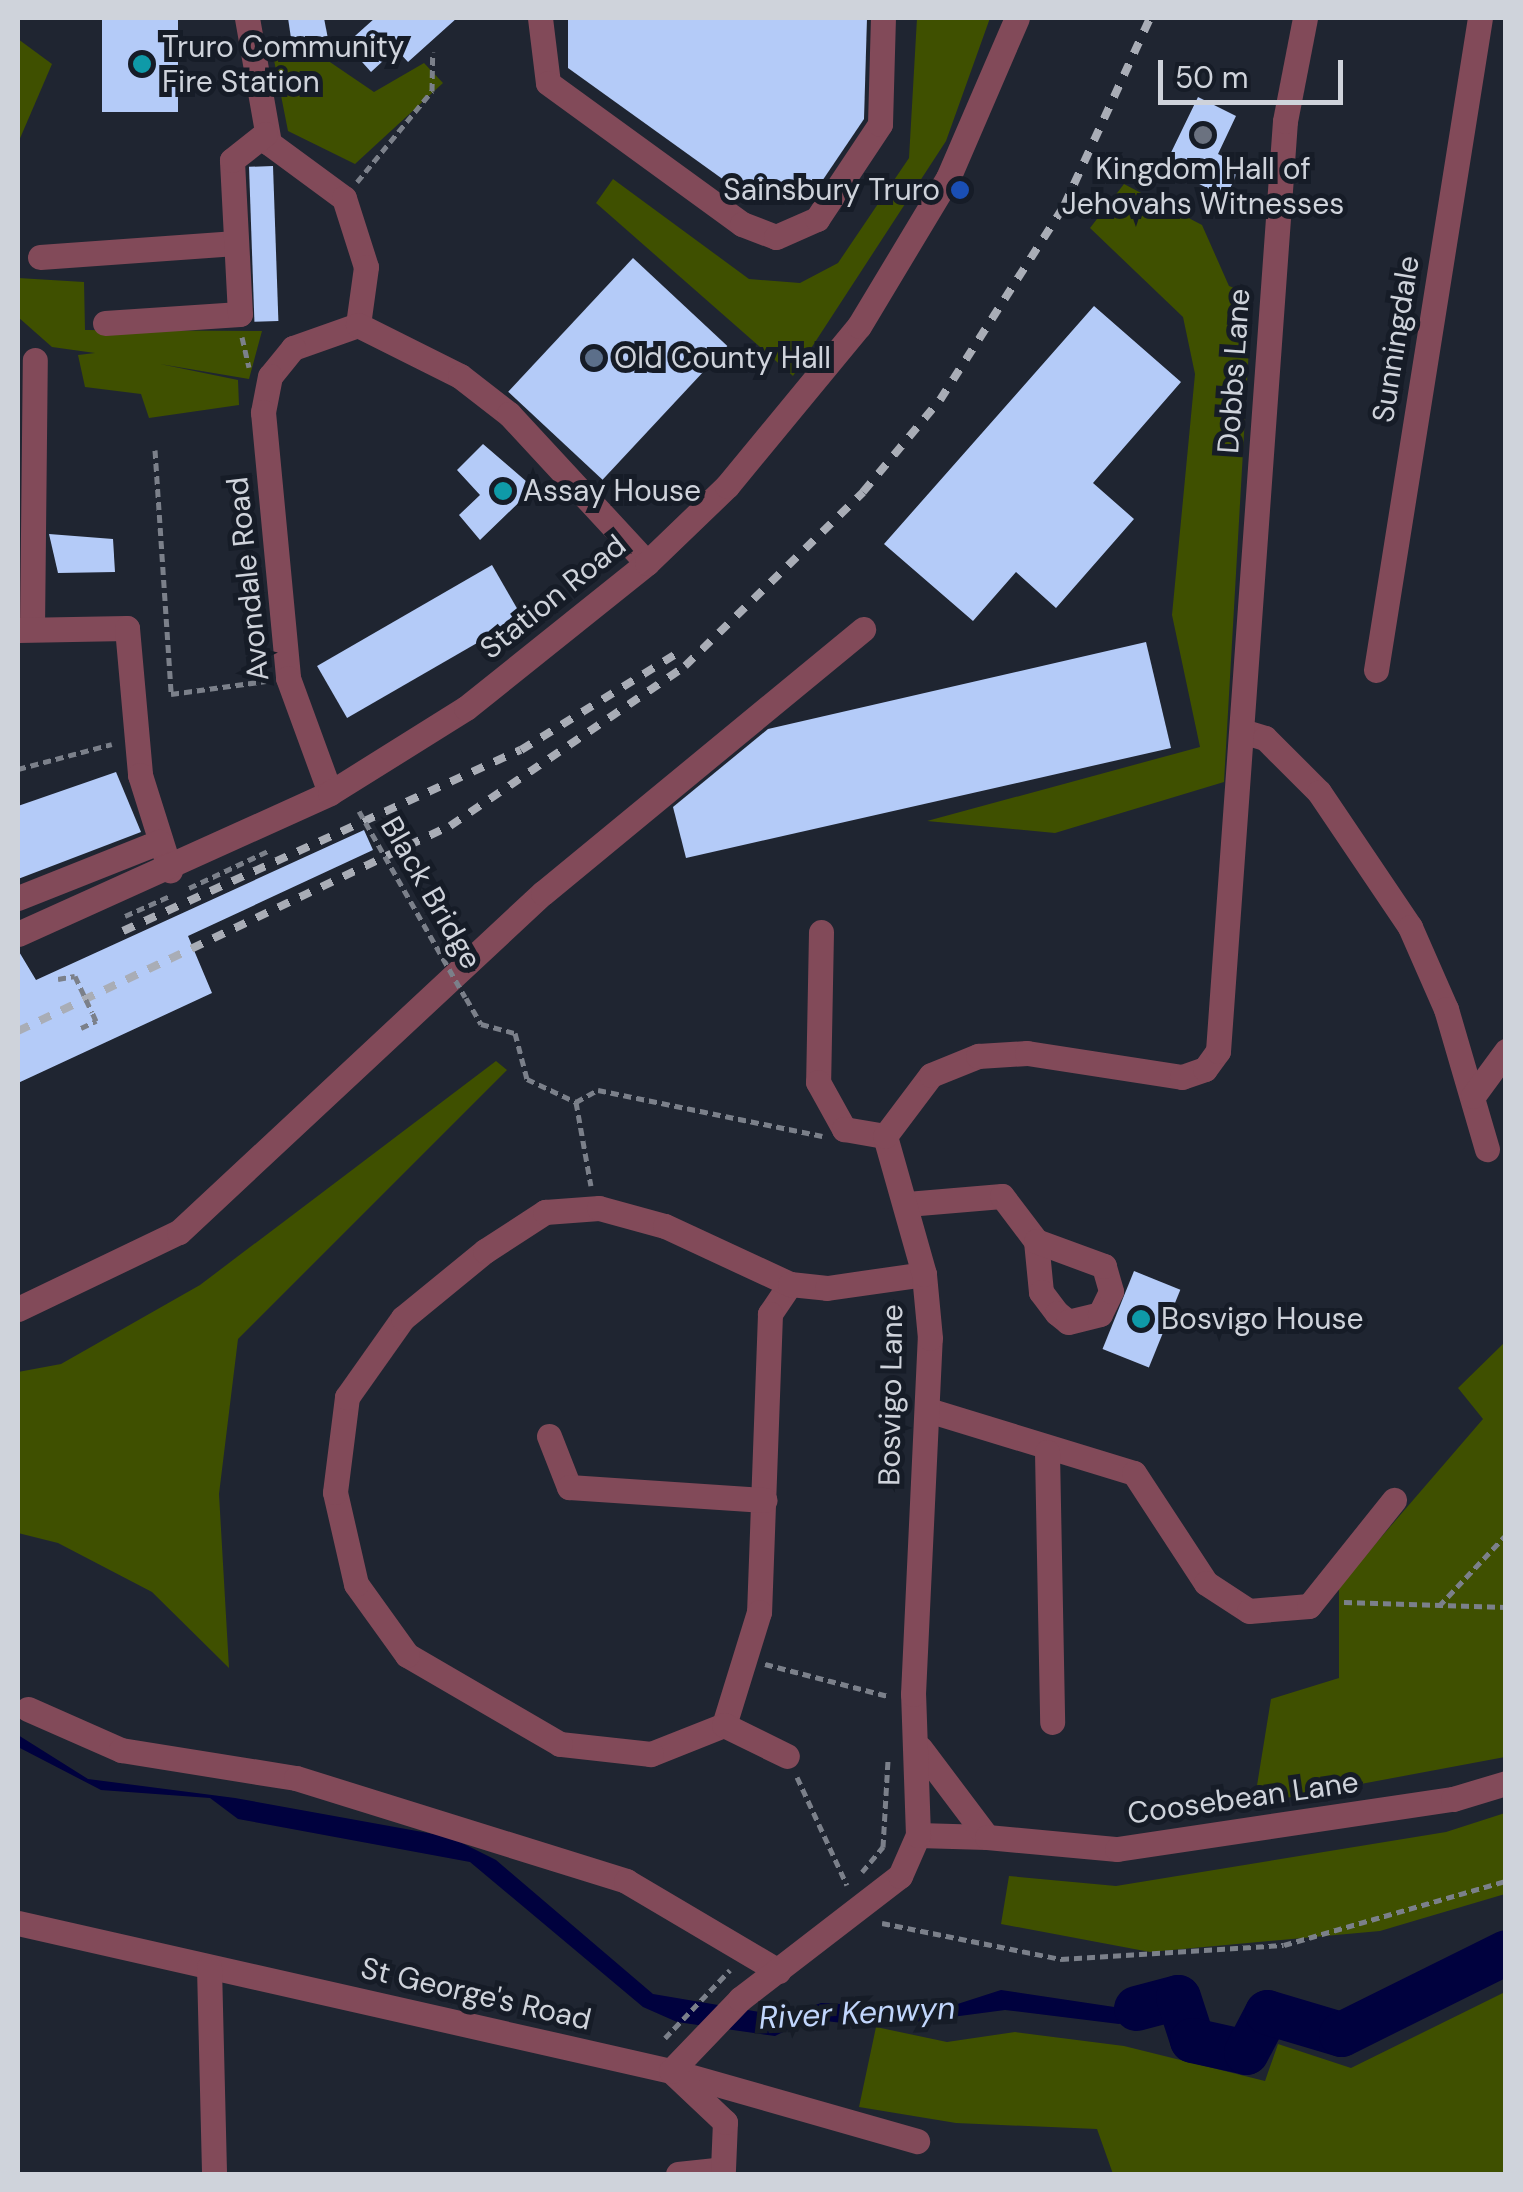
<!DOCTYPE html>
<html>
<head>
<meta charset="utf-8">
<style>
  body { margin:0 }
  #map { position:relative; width:1523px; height:2192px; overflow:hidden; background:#1f2531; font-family:"DM Sans",sans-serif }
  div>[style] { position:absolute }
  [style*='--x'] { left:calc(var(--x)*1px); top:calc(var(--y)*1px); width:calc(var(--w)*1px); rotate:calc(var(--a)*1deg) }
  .green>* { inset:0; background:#3f5000 }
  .water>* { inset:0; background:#00013e }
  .river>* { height:45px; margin:-22.5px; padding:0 22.5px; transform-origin:22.5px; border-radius:22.5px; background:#00013e }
  .building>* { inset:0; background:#b4cbf8; transform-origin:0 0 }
  .path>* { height:5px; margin-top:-2.5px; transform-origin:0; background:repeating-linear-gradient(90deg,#7b808a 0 8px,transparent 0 13px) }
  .minor>* { height:25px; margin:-12.5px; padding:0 12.5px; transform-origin:12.5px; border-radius:12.5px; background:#824a59 }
  .rail>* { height:8px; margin-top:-4px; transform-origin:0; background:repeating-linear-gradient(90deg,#a9adb6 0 12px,transparent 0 24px) }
  .path-bridge>* { height:5px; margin-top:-2.5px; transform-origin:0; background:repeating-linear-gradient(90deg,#7b808a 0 8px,transparent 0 13px) }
  .dots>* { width:28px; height:28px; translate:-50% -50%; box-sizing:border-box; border:5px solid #161c27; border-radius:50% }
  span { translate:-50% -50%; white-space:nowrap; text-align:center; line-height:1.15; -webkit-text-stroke:10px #161c27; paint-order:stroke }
  .poi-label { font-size:30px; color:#cfd3db }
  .left { translate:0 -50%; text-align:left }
  .right { translate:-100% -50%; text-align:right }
  .street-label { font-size:30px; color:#cfd3db }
  .water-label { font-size:32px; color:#c1d6fc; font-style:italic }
  .frame { position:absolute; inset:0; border:20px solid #cfd3db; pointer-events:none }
  .scale { position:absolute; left:1158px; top:60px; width:185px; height:45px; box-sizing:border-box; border:5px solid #cfd3db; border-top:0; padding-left:12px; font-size:30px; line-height:35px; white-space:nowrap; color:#cfd3db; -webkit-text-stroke:8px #161c27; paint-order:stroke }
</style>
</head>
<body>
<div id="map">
  <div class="green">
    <i style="clip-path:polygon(917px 18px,990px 18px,946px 141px,793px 376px,596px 203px,613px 179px,749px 279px,800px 283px,838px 263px,909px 158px)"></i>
    <i style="clip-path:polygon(18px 39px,52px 64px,18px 143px)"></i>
    <i style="clip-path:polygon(324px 58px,374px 92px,424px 63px,443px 83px,355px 164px,288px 131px,274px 60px)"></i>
    <i style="clip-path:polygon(1124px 184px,1202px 225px,1229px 286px,1252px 295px,1224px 782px,1055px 833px,927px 821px,1200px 747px,1172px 615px,1195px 374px,1183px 317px,1090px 228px)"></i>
    <i style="clip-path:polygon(18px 278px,84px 282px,85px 330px,262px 331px,249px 379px,160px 364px,238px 380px,239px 405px,149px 418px,141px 394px,85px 387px,78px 355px,95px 353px,52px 347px,18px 317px)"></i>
    <i style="clip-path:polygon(496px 1061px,507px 1070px,238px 1339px,219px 1494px,229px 1668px,152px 1592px,58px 1543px,18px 1533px,18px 1372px,61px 1364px,200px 1285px)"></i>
    <i style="clip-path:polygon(1505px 1342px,1505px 1757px,1254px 1804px,1271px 1699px,1339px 1678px,1339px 1586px,1483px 1419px,1458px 1388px)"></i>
    <i style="clip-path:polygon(1505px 1813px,1505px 1894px,1380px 1931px,1150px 1952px,1001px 1924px,1009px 1876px,1116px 1886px,1446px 1832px)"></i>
    <i style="clip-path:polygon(1505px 1992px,1505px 2174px,1113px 2174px,1097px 2129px,956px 2123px,859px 2107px,876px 2027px,947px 2042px,1015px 2032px,1124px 2046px,1265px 2081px,1278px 2044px,1351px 2068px)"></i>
  </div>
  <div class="water">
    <i style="clip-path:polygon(18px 1735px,88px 1779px,235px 1798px,450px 1837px,496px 1860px,653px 1994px,784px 2016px,821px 2003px,942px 2009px,1001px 1990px,1121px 2008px,1157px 1992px,1182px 1999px,1189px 2012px,1168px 2006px,1119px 2024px,1005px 2010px,876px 2027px,809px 2019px,775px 2036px,677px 2022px,643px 2007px,470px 1862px,238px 1819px,210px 1798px,101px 1790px,18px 1747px)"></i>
  </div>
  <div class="river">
    <i style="--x:1136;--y:2008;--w:43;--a:-14.7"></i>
    <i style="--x:1178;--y:1997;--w:45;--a:72"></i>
    <i style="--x:1192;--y:2040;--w:55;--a:12.5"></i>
    <i style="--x:1246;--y:2052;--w:45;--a:-62.3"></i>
    <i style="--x:1267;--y:2012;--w:77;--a:16.6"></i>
    <i style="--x:1341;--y:2034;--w:184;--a:-26.4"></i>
  </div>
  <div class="building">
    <i style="left:102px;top:18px;width:76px;height:94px"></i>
    <i style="clip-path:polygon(288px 18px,324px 18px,328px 39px,292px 45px)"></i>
    <i style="clip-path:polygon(375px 18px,457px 18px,408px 62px,396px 49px,371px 72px,346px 44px)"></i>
    <i style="clip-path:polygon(568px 18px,867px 18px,864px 119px,814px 193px,742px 193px,568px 68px)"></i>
    <i style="clip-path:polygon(1198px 97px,1236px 116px,1218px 154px,1241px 165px,1226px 197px,1164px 167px)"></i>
    <i style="left:273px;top:166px;width:155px;height:24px;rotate:88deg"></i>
    <i style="left:633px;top:258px;width:129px;height:183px;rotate:43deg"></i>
    <i style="clip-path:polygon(1094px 306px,1181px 382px,1093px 483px,1134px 519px,1056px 608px,1016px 572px,973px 621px,884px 544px)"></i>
    <i style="clip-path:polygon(483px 444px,534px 488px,480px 540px,459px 515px,480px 495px,457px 470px)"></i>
    <i style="clip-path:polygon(49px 534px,113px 539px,115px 572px,58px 573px)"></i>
    <i style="left:492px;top:565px;width:60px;height:202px;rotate:60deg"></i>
    <i style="clip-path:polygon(1146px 642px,1171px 748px,686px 858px,673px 807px,768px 729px)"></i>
    <i style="clip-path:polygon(116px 772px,141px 832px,18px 879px,18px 806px)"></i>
    <i style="clip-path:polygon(364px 830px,373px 850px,188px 936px,212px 993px,18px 1083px,18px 950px,36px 980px)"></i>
    <i style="left:1134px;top:1271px;width:50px;height:84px;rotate:22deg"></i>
  </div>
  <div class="path">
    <i style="--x:357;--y:182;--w:118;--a:-50.5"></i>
    <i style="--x:432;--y:91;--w:39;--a:-89"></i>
    <i style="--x:242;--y:337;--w:31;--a:77"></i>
    <i style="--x:155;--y:450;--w:245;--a:86.2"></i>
    <i style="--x:171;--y:694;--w:96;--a:-7.8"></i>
    <i style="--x:18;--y:769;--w:97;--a:-14.9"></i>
    <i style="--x:189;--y:888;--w:89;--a:-25.1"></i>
    <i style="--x:125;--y:916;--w:49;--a:-24"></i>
    <i style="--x:58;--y:979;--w:17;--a:-10"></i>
    <i style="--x:466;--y:998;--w:30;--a:60"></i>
    <i style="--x:481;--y:1024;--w:35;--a:15"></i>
    <i style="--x:515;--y:1033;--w:48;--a:75.4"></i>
    <i style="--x:527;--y:1079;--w:54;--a:25.1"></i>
    <i style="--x:576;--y:1102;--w:85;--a:79.9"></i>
    <i style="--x:81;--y:1028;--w:17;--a:-25"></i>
    <i style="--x:96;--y:1021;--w:10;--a:-114"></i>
    <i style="--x:576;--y:1102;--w:25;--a:-29"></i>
    <i style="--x:598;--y:1090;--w:229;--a:11.6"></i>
    <i style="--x:1344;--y:1602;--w:162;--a:1.8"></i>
    <i style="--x:1439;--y:1606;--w:98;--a:-46.7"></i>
    <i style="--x:765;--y:1664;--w:127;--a:14.6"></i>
    <i style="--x:797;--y:1777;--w:119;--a:65.2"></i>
    <i style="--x:862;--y:1872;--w:33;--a:-50"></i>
    <i style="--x:883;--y:1847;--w:86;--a:-86.7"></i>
    <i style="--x:882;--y:1923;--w:183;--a:11.4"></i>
    <i style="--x:1061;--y:1959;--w:223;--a:-3.6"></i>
    <i style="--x:1284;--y:1945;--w:231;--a:-16.1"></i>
    <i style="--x:665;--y:2038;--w:94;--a:-46.3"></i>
  </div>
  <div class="minor">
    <i style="--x:247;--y:18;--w:127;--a:80"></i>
    <i style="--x:269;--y:143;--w:93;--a:36.3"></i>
    <i style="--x:344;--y:198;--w:72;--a:72.3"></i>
    <i style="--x:366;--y:267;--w:59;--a:97.9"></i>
    <i style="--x:358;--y:325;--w:69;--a:160.5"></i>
    <i style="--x:293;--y:348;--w:36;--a:129"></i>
    <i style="--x:270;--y:376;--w:37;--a:101"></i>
    <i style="--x:263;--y:412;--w:267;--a:84.6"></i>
    <i style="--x:288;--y:678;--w:122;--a:69.9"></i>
    <i style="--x:540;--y:18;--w:65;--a:83"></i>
    <i style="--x:548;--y:83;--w:240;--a:36"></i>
    <i style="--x:742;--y:224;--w:36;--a:21"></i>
    <i style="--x:776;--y:237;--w:45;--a:-23.7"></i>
    <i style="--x:817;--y:219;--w:114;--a:-56.4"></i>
    <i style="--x:880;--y:124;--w:106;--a:-88.4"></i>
    <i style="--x:40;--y:257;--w:196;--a:-4.1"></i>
    <i style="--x:105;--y:323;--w:135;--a:-3.8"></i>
    <i style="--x:240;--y:314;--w:154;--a:-93"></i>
    <i style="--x:232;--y:160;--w:42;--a:-38.2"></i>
    <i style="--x:358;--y:325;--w:114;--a:26.6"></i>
    <i style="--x:460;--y:376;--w:62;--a:37.8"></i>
    <i style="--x:509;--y:414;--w:203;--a:47.2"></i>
    <i style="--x:32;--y:629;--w:269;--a:-89.4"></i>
    <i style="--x:18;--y:630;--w:109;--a:-1.1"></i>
    <i style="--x:127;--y:628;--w:148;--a:84.9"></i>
    <i style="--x:140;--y:775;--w:100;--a:72.5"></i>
    <i style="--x:1376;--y:670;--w:660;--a:-80.94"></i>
    <i style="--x:1242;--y:731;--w:24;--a:17"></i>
    <i style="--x:1265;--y:738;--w:76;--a:45"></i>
    <i style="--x:1319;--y:792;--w:163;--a:56"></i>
    <i style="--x:1410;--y:927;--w:90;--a:66.3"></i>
    <i style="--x:1446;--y:1009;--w:146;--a:73.7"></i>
    <i style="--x:18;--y:898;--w:152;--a:-21.7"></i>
    <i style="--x:821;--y:932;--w:150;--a:91.1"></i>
    <i style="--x:818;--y:1082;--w:54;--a:61"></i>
    <i style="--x:844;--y:1129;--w:42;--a:9.7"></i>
    <i style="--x:18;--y:934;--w:342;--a:-24.3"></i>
    <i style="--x:330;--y:793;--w:160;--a:-32"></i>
    <i style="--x:466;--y:708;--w:232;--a:-38.7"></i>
    <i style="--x:647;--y:563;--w:111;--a:-43.9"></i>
    <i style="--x:727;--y:486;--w:207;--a:-50.5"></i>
    <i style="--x:859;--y:326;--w:173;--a:-59"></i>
    <i style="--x:948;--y:178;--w:174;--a:-66.7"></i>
    <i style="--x:1473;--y:1096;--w:56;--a:-53.7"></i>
    <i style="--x:907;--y:1204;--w:95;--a:-4.8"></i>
    <i style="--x:1002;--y:1196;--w:56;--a:52.9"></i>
    <i style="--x:1036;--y:1241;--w:51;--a:84.4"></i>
    <i style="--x:1041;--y:1292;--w:26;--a:53"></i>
    <i style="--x:1057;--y:1313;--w:14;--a:39"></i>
    <i style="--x:1068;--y:1322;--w:33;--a:-14"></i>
    <i style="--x:1100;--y:1314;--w:25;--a:-64"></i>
    <i style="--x:1111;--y:1291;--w:26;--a:-106"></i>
    <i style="--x:1104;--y:1266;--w:72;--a:-159.8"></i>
    <i style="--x:790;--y:1284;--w:36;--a:124"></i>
    <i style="--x:770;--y:1314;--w:298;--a:92.1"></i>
    <i style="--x:759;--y:1612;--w:118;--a:107.2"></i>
    <i style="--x:724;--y:1725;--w:79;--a:158.3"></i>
    <i style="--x:651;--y:1754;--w:92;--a:-173.7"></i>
    <i style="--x:560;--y:1744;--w:177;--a:-149.8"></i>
    <i style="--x:407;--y:1655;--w:87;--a:-125.7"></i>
    <i style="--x:356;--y:1584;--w:94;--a:-102.9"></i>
    <i style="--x:335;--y:1492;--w:96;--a:-82.8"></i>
    <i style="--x:347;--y:1397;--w:97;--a:-54.7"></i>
    <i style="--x:403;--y:1318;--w:106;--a:-39.3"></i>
    <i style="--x:485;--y:1251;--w:72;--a:-33"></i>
    <i style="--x:545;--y:1212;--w:54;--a:-4.2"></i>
    <i style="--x:599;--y:1208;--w:68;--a:15.3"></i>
    <i style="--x:665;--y:1226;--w:138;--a:24.9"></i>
    <i style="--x:790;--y:1284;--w:37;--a:6"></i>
    <i style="--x:827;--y:1288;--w:98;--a:-8.2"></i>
    <i style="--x:18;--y:1309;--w:178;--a:-25.6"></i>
    <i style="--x:179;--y:1232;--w:497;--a:-43"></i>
    <i style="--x:543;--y:893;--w:415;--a:-39.5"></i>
    <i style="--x:928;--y:1410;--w:215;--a:17"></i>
    <i style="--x:1134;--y:1473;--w:131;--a:56.8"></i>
    <i style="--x:1206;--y:1583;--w:51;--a:33.1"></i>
    <i style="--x:1249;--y:1611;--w:60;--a:-4.8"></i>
    <i style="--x:1309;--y:1606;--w:136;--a:-51.3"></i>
    <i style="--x:549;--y:1436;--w:55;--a:68.6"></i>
    <i style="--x:569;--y:1487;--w:196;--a:3.8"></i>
    <i style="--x:1047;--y:1452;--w:270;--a:88.9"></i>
    <i style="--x:28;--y:1709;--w:102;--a:23.8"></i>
    <i style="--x:121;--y:1750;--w:177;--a:9.1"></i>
    <i style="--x:296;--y:1778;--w:346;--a:17.3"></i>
    <i style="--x:626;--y:1881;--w:177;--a:30.6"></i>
    <i style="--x:724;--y:1725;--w:70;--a:26.2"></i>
    <i style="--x:918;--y:1835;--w:69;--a:1.7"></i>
    <i style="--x:987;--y:1837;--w:111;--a:-127"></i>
    <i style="--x:987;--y:1837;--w:131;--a:5.3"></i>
    <i style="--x:1117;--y:1849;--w:340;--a:-8.5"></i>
    <i style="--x:1453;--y:1799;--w:55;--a:-16.8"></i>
    <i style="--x:18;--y:1923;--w:670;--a:12.77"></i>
    <i style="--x:671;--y:2071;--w:256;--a:15.9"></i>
    <i style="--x:209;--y:1967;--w:207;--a:88.6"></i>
    <i style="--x:678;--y:2174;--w:45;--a:-6.3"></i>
    <i style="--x:723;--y:2169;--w:47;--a:-87.6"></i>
    <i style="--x:725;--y:2122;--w:74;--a:-136.6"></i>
    <i style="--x:671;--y:2071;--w:100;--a:-46.2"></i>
    <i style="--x:740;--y:1999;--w:202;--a:-37.6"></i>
    <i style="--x:900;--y:1876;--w:45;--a:-66.3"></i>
    <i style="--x:918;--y:1835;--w:141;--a:-92"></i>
    <i style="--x:913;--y:1694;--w:356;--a:-87.3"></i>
    <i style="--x:930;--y:1338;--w:64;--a:-95.4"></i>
    <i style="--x:924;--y:1274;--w:143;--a:-105.8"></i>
    <i style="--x:885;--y:1136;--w:76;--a:-53"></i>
    <i style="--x:931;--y:1075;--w:51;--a:-22"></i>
    <i style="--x:978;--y:1056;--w:49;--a:-3.5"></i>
    <i style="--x:1027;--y:1053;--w:157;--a:8.8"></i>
    <i style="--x:1182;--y:1077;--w:24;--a:-19"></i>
    <i style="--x:1205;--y:1069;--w:22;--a:-54"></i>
    <i style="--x:1218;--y:1051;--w:932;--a:-85.88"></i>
    <i style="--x:1285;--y:121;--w:105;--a:-79"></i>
  </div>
  <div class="rail">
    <i style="--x:123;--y:931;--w:437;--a:-24.5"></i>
    <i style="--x:521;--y:750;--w:182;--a:-31.8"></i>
    <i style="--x:18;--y:1031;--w:478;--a:-25.4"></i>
    <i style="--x:450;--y:826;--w:284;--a:-34.2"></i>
    <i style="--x:685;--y:666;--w:249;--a:-44.3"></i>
    <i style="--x:863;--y:492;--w:120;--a:-50.1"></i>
    <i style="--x:940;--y:400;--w:230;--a:-57.4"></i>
    <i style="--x:1064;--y:206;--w:207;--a:-65.4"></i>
  </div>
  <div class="path-bridge">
    <i style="--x:359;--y:811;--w:214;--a:60.3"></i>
    <i style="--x:75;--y:976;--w:40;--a:65"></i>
  </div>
  <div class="dots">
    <i style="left:142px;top:64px;background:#0f9aa8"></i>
    <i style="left:1203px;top:135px;background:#6b7280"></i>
    <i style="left:960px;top:190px;background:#1a4fb4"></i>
    <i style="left:594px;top:358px;background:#5c6f8a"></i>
    <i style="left:503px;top:491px;background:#0f9aa8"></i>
    <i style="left:1141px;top:1319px;background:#0f9aa8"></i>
  </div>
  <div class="poi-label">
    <span class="left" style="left:162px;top:64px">Truro Community<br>Fire Station</span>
    <span style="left:1203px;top:186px">Kingdom Hall of<br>Jehovahs Witnesses</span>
    <span class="right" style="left:940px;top:190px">Sainsbury Truro</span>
    <span class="left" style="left:614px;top:358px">Old County Hall</span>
    <span class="left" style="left:523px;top:491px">Assay House</span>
    <span class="left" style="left:1161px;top:1319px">Bosvigo House</span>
  </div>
  <div class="street-label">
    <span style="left:1396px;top:339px;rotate:-81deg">Sunningdale</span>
    <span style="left:1234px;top:371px;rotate:-86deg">Dobbs Lane</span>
    <span style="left:248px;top:579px;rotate:-96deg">Avondale Road</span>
    <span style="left:553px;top:597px;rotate:-39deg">Station Road</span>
    <span style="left:431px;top:893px;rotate:60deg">Black Bridge</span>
    <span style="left:891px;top:1395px;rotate:-89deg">Bosvigo Lane</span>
    <span style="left:1243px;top:1798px;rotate:-8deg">Coosebean Lane</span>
    <span style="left:476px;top:1994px;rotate:13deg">St George's Road</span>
  </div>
  <div class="water-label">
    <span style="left:857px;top:2013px;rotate:-3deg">River Kenwyn</span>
  </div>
  <div class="frame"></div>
  <div class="scale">50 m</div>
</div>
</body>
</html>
